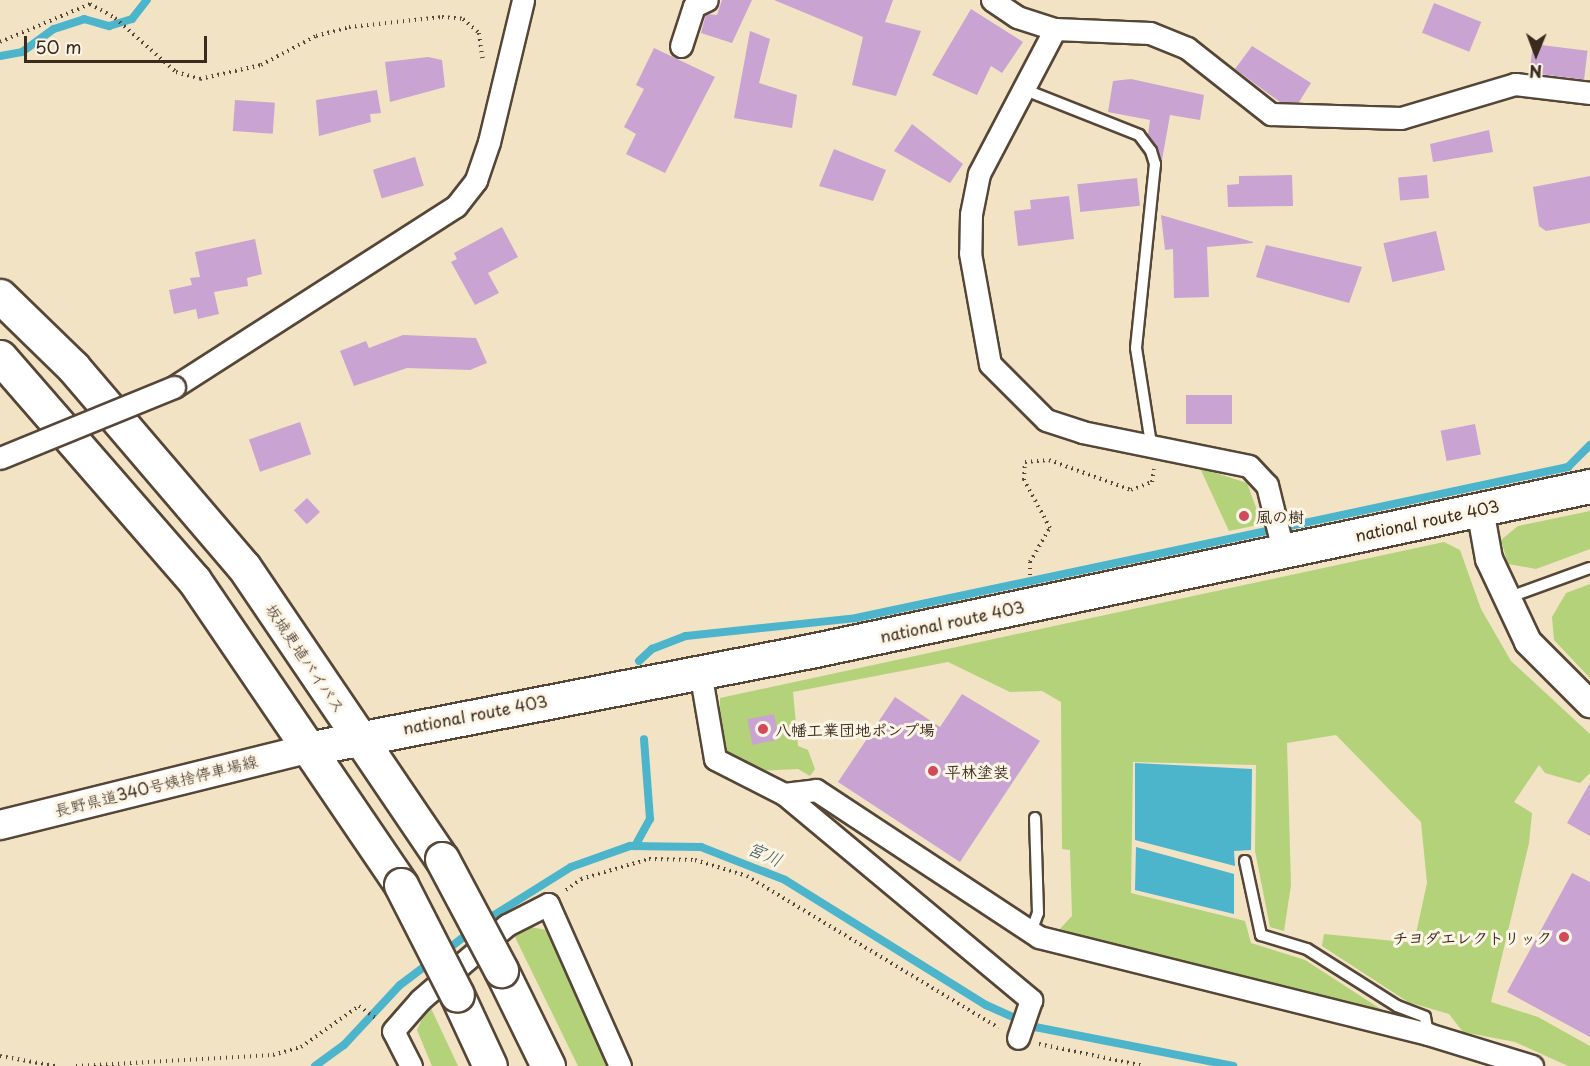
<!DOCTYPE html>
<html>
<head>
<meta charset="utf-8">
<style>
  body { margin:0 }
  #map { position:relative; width:1590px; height:1066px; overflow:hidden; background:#f1e3c4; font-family:"Playpen Sans","Klee One",sans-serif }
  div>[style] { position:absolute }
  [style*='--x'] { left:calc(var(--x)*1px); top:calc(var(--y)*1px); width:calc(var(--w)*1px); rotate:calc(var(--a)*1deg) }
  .green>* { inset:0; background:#b3d279 }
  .water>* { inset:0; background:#4cb4cb }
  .stream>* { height:8px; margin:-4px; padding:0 4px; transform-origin:4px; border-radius:4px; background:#4cb4cb }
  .building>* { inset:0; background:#c9a3d1; transform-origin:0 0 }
  .path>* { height:4px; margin-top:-2px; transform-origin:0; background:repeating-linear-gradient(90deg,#564637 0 1.5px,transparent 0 6px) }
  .roads { filter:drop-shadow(2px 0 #564637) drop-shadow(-2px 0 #564637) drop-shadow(0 2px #564637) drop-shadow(0 -2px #564637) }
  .service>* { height:10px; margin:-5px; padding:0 5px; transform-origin:5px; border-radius:5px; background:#fff }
  .minor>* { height:21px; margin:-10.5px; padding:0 10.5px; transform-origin:10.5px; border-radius:10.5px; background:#fff }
  .tertiary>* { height:26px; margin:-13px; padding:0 13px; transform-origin:13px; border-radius:13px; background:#fff }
  .secondary>* { height:28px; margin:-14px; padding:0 14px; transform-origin:14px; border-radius:14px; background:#fff }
  .trunk>* { height:33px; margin:-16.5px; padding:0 16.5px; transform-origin:16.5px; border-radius:16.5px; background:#fff }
  .bridges { filter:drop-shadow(2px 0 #564637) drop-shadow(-2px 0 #564637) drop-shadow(0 2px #564637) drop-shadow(0 -2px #564637) }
  .minor-bridge>* { height:21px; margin:-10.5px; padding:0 10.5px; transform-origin:10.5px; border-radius:10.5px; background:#fff }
  .trunk-bridge>* { height:33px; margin:-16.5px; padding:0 16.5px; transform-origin:16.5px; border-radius:16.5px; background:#fff }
  .dots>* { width:16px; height:16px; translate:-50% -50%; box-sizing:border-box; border:3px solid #fcf5e5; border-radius:50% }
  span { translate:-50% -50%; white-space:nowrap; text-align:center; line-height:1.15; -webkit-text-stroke:6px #fcf5e5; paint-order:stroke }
  .poi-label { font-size:16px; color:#3b2a1e; font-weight:700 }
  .left { translate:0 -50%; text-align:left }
  .right { translate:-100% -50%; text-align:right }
  .street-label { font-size:16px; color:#3b2a1e }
  .water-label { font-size:18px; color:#415a5b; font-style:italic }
  .north { position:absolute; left:1506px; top:24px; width:60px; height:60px; -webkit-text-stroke:4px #fcf5e5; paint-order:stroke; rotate:181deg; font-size:16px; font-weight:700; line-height:24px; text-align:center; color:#3b2a1e }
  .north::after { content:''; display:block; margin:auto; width:21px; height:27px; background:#3b2a1e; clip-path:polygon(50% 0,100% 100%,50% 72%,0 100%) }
  .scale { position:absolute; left:24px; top:36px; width:183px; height:27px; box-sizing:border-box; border:3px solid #3b2a1e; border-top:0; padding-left:8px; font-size:18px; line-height:21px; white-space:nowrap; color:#3b2a1e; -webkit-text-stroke:4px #fcf5e5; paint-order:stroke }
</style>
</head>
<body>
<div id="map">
  <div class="green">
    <i style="clip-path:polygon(1200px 468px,1247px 483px,1262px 524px,1229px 531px)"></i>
    <i style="clip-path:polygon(1590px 511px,1590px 549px,1536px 569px,1508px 564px,1501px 540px,1518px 526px)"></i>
    <i style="clip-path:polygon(1444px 542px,1460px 550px,1481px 609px,1511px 661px,1590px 734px,1590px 773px,1580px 783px,1545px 773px,1539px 765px,1514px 802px,1532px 813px,1529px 843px,1491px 1002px,1538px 1017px,1590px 1046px,1590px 1066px,1568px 1066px,1515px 1042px,1463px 1032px,1449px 1014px,1408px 1002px,1322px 946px,1324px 934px,1414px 943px,1427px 883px,1421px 822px,1336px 735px,1287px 743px,1291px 885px,1284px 931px,1270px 927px,1255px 851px,1256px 765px,1133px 762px,1131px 893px,1245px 921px,1251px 943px,1305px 960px,1393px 1017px,1058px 931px,1072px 916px,1070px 850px,1062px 849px,1061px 702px,1042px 691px,1010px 692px,948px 662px,793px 692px,798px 746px,808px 750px,815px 769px,810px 776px,798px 769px,759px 771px,728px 754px,720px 733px,720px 698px)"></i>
    <i style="clip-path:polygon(1590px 584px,1590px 678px,1554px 640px,1552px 617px,1566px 593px)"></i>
    <i style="clip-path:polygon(531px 927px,546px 930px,608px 1066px,578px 1066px,514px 935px)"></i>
    <i style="clip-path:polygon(429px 1004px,458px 1066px,432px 1066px,417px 1030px)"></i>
  </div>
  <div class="water">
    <i style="clip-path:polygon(1135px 763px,1252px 769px,1251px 850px,1234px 851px,1235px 866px,1135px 840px)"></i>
    <i style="clip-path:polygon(1136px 847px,1234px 874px,1234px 914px,1135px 890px)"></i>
  </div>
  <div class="stream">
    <i style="--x:0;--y:56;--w:22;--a:-10"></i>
    <i style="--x:22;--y:52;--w:39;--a:-36"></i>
    <i style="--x:54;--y:29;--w:32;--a:-18"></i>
    <i style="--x:84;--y:19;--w:26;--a:16"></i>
    <i style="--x:109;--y:26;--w:24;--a:-17"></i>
    <i style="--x:132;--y:19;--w:24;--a:-52"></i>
    <i style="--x:639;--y:661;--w:18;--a:-43"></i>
    <i style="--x:652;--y:649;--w:36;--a:-21"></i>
    <i style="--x:686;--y:636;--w:171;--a:-6"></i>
    <i style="--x:856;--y:618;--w:728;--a:-11.97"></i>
    <i style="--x:1568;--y:467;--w:31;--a:-45"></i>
    <i style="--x:635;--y:846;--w:31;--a:-61"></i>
    <i style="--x:650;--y:819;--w:80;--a:-94.3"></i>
    <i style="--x:483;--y:922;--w:104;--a:-32"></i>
    <i style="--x:571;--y:867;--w:63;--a:-19.6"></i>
    <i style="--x:630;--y:846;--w:71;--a:0.8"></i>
    <i style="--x:701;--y:847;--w:90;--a:21.4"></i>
    <i style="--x:785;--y:880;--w:237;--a:31.9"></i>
    <i style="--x:986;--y:1005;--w:54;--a:24.2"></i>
    <i style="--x:1035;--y:1027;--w:202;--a:11.1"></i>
    <i style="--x:443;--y:953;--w:36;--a:-38"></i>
    <i style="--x:315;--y:1066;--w:36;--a:-36"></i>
    <i style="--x:344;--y:1045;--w:82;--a:-47"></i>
    <i style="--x:400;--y:985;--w:39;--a:-37"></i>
  </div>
  <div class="building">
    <i style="clip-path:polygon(722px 0,752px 0,732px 43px,701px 33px,706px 14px,717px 15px)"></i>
    <i style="clip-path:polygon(774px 0,893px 0,885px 22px,921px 31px,896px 96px,852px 85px,863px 37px)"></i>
    <i style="left:1434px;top:3px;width:51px;height:32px;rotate:22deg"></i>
    <i style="clip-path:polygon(971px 9px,1023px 42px,1002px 73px,991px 66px,977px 95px,932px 75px)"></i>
    <i style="clip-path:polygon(750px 31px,770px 39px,759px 83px,797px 95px,792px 128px,734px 118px)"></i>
    <i style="left:1533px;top:44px;width:55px;height:29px;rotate:7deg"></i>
    <i style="clip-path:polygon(1252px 46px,1311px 83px,1299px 102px,1280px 102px,1235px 69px)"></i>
    <i style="clip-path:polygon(654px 48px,715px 77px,665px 173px,626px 154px,636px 134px,624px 127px,644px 89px,636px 85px)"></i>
    <i style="clip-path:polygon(428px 57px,442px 60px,445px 87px,390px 102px,385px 62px)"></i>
    <i style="clip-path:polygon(1131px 79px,1204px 95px,1200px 120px,1170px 115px,1162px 160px,1148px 135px,1150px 120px,1108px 112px,1113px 81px)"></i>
    <i style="clip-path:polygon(377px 90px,381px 113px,370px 114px,371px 122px,319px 136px,316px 100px)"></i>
    <i style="left:235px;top:100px;width:40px;height:31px;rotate:4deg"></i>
    <i style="clip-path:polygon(912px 124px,963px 164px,950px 183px,894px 151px)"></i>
    <i style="clip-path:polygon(1489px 130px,1493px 152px,1433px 162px,1430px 144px)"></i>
    <i style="clip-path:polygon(834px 149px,886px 170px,873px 201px,819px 186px)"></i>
    <i style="left:415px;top:157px;width:30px;height:44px;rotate:73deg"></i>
    <i style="clip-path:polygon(1292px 175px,1293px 206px,1228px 207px,1227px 185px,1239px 184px,1239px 176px)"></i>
    <i style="left:1427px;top:175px;width:23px;height:29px;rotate:85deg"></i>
    <i style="clip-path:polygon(1590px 176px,1590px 223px,1546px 231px,1539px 226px,1533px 187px)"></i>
    <i style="left:1137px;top:178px;width:28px;height:60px;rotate:84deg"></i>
    <i style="clip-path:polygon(1069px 196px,1074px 239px,1018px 246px,1014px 211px,1031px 209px,1030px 200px)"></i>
    <i style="clip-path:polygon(1161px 215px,1253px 242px,1253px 243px,1207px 247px,1209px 297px,1174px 298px,1173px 249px,1165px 250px)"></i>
    <i style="clip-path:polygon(502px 227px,518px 257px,488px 273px,499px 293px,475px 305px,451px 262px,457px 259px,454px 253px)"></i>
    <i style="left:1436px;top:231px;width:40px;height:54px;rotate:77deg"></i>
    <i style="clip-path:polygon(255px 239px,262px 274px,247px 278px,248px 286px,214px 292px,219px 314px,198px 319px,196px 309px,174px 314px,169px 290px,192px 285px,190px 278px,200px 277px,195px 252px)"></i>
    <i style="clip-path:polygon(1266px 245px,1362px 267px,1349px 303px,1256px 277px)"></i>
    <i style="clip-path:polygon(403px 335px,476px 338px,487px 363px,470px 370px,407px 368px,354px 386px,340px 351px,366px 341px,369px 348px)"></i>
    <i style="left:1186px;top:395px;width:46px;height:29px"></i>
    <i style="left:300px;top:422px;width:34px;height:54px;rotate:71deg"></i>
    <i style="left:1475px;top:424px;width:31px;height:35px;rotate:79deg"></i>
    <i style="left:307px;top:498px;width:19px;height:18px;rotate:47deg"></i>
    <i style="clip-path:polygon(962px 694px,1040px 741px,960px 862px,838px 782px,895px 697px,940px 727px)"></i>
    <i style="left:774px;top:714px;width:26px;height:27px;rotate:79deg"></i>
    <i style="clip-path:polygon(1590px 783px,1590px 836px,1567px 823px)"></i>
    <i style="clip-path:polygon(1572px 873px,1590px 882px,1590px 1037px,1507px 992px)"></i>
  </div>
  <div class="path">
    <i style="--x:0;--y:42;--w:98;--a:-22.9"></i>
    <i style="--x:90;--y:4;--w:29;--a:29"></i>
    <i style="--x:115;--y:18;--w:81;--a:41.5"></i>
    <i style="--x:176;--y:72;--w:25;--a:16"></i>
    <i style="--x:200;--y:79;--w:63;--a:-12.9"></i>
    <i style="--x:261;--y:65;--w:62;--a:-27.8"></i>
    <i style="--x:316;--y:36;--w:34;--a:-15"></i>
    <i style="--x:349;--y:27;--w:94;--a:-6.1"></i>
    <i style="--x:442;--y:17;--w:21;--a:5"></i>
    <i style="--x:463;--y:19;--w:21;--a:41"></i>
    <i style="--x:479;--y:33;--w:30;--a:82"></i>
    <i style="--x:1030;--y:575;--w:13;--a:-90"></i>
    <i style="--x:1030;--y:562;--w:39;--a:-60"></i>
    <i style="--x:1050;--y:528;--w:55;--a:-118.4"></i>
    <i style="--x:1024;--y:480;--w:18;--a:-87"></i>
    <i style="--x:1025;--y:462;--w:24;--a:-5"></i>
    <i style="--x:1049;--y:460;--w:87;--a:20.1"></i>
    <i style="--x:1131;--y:490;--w:22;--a:-21"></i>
    <i style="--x:1152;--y:482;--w:13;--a:-81"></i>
    <i style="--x:566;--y:890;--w:19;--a:-36"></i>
    <i style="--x:581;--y:879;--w:71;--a:-16.4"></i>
    <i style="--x:649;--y:859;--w:46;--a:1.2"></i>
    <i style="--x:695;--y:860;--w:54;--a:17.1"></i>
    <i style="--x:747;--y:876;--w:294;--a:31.1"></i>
    <i style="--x:1039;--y:1044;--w:107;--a:11.8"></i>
    <i style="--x:0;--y:1056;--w:56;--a:10.3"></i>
    <i style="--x:76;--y:1066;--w:197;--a:-3.2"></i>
    <i style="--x:273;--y:1055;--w:29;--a:-16"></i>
    <i style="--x:301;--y:1047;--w:71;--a:-35.3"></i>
    <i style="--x:359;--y:1006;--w:22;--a:36"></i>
  </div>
  <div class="roads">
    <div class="service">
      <i style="--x:1023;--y:89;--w:125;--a:21.6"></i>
      <i style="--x:1139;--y:135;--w:20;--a:53"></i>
      <i style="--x:1151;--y:151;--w:14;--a:73"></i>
      <i style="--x:1155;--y:164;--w:185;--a:95.9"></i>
      <i style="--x:1136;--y:348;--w:97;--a:81.1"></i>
      <i style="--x:1507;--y:598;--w:88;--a:-19.9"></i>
      <i style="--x:1245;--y:861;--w:76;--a:77.8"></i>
      <i style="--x:1261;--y:935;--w:48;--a:16.9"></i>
      <i style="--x:1307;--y:949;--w:107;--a:32.3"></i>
      <i style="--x:1397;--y:1006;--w:30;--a:21"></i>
      <i style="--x:1425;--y:1017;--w:17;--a:80"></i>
      <i style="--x:1031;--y:932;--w:20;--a:-70"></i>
      <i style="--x:1038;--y:913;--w:95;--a:-91.8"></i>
    </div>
    <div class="minor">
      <i style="--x:992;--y:0;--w:30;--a:34"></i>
      <i style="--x:1017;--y:17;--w:40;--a:18"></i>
      <i style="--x:1055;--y:29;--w:95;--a:2.4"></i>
      <i style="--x:1150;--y:33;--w:40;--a:22"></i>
      <i style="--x:1187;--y:48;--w:107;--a:38.2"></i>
      <i style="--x:1271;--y:114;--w:130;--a:1.8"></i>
      <i style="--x:1401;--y:118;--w:119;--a:-16.6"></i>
      <i style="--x:1515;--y:84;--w:76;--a:6.8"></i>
      <i style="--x:1055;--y:29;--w:164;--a:117.7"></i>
      <i style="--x:979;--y:174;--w:41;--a:101.3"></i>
      <i style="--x:971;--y:214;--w:39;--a:91"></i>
      <i style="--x:970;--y:253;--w:113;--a:79.8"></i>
      <i style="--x:990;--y:364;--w:79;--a:45"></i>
      <i style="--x:1046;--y:420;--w:38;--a:18"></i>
      <i style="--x:1082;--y:432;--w:170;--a:11.5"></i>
      <i style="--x:1249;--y:466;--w:26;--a:47"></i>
      <i style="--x:1267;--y:485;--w:67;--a:76.2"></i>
      <i style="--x:681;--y:46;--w:42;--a:-72"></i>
      <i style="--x:694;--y:6;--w:14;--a:-25"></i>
      <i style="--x:174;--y:387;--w:335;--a:-32.7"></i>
      <i style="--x:456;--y:206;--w:33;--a:-52"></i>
      <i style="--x:476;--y:180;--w:40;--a:-71.1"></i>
      <i style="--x:489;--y:142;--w:146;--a:-76.5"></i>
      <i style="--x:700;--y:671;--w:89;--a:80.3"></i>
      <i style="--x:715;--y:759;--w:77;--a:26.9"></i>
      <i style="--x:784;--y:794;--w:32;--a:-7"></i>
      <i style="--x:816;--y:790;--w:267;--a:33.4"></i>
      <i style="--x:1039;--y:937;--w:401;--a:14"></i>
      <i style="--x:1428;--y:1034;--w:109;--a:17.1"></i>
      <i style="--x:784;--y:794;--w:322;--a:39.8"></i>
      <i style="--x:1031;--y:1000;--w:40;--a:108.9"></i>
      <i style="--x:411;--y:1066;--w:39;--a:-117"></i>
      <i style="--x:393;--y:1031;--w:41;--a:-48.9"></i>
      <i style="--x:420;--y:1000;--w:115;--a:-40.8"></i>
      <i style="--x:507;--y:925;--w:46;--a:-27.1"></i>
      <i style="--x:548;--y:904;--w:177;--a:66"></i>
    </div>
    <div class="tertiary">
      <i style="--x:1480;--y:509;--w:51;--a:79.8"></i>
      <i style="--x:1489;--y:559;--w:92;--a:64.8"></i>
      <i style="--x:1528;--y:642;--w:88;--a:45"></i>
    </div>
    <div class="secondary">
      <i style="--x:0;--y:825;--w:321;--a:-13.9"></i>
    </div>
    <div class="trunk">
      <i style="--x:0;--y:296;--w:102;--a:44.2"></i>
      <i style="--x:73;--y:367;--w:263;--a:49.5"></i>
      <i style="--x:244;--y:567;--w:353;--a:55.9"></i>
      <i style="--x:0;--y:357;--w:296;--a:49"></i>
      <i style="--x:194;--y:580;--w:369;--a:55.8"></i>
      <i style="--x:312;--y:748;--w:512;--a:-11.02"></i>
      <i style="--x:815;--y:650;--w:792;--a:-11.95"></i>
      <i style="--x:501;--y:970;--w:107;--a:63.9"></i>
      <i style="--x:457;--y:995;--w:78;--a:65.1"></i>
    </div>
  </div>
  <div class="bridges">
    <div class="minor-bridge">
      <i style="--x:0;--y:458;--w:188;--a:-22.2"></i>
    </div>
    <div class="trunk-bridge">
      <i style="--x:442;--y:859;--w:126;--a:62"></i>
      <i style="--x:401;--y:885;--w:123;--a:63"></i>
    </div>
  </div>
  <div class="dots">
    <i style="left:1244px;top:516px;background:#d1495b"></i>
    <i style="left:763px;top:729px;background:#d1495b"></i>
    <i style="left:933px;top:771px;background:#d1495b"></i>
    <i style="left:1564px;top:937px;background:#d1495b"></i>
  </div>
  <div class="poi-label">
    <span class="left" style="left:1256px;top:516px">風の樹</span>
    <span class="left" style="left:775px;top:729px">八幡工業団地ポンプ場</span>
    <span class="left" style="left:945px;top:771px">平林塗装</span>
    <span class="right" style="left:1552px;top:937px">チヨダエレクトリック</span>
  </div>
  <div class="street-label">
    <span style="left:1427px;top:520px;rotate:-12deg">national route 403</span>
    <span style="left:952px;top:621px;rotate:-12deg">national route 403</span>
    <span style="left:306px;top:658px;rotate:56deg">坂城更埴バイパス</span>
    <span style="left:475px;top:714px;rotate:-11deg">national route 403</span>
    <span style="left:156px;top:785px;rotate:-14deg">長野県道340号姨捨停車場線</span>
  </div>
  <div class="water-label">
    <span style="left:765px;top:854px;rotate:24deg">宮川</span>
  </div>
  <div class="north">N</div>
  <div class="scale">50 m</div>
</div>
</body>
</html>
